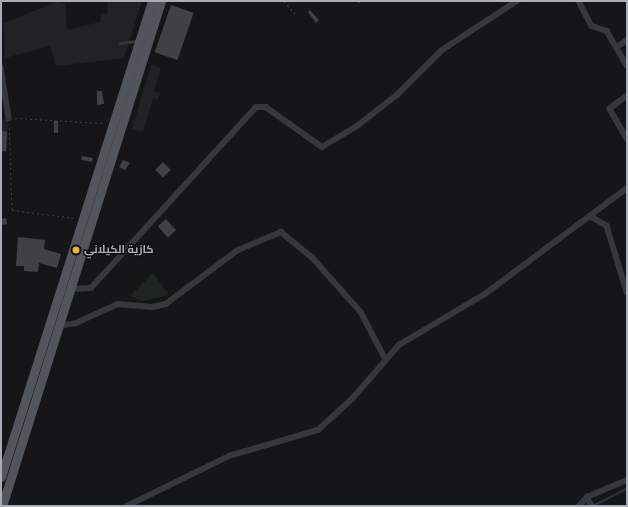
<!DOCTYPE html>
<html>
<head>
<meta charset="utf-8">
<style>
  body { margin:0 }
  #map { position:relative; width:628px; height:507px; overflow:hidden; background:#161618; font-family:Raleway,Cairo,sans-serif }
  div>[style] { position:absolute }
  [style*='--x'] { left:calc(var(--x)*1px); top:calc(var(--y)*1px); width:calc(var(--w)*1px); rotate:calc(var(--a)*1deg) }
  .built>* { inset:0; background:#222225 }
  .green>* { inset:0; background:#1e261f }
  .stream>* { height:1.5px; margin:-0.75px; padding:0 0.75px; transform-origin:0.75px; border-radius:0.75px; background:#2c353c }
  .building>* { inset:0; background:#404145; transform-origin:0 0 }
  .path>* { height:1px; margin-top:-0.5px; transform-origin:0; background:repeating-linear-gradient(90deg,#3d3f44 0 2px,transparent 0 5px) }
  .lane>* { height:2.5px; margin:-1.25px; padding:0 1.25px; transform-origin:1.25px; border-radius:1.25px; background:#37383d }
  .street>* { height:5.5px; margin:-2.75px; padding:0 2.75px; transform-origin:2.75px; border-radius:2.75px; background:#37383d }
  .primary>* { height:9px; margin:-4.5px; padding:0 4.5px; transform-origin:4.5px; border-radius:4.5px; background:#53555c }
  .dots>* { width:11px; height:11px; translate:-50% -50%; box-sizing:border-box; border:2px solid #111113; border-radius:50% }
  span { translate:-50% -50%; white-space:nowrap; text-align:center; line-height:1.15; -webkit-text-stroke:3px #111113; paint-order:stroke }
  .poi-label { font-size:11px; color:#a8adb8; font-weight:700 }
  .left { translate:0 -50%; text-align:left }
  .frame { position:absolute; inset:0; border:2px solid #a8adb8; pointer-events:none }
</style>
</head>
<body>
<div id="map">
  <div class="built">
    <i style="clip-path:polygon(58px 1px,65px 4px,67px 30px,100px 22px,101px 15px,108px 13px,107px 1px,142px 1px,124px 58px,56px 66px,50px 46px,5px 58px,4px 23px)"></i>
    <i style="clip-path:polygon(151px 65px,161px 68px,154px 91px,160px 93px,158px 100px,153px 98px,143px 132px,132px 129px)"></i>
    <i style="clip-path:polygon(8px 118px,7px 152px,1px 152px,1px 120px)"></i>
  </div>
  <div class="green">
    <i style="clip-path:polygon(153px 273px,169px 295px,142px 301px,130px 296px)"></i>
  </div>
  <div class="stream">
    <i style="--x:593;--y:506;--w:38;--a:-27"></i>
  </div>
  <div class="building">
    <i style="left:171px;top:5px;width:24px;height:50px;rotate:19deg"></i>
    <i style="clip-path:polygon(310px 10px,319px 20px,316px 23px,308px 12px)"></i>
    <i style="clip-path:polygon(97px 91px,102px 91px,104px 104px,97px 105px)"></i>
    <i style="left:54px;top:121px;width:4px;height:12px"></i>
    <i style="clip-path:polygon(1px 131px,7px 132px,6px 151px,1px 151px)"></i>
    <i style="left:82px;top:156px;width:11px;height:4px;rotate:10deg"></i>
    <i style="clip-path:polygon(123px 160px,130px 163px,125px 170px,119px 167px)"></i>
    <i style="left:163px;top:162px;width:11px;height:11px;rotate:45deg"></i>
    <i style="clip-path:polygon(6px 218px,7px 224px,1px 225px,1px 219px)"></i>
    <i style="left:166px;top:219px;width:15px;height:11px;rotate:48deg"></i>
    <i style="clip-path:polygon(18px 237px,45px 240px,44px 249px,61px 254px,57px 268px,39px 263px,38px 272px,24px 271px,24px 266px,16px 266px)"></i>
  </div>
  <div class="path">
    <i style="--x:284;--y:1;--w:18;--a:49"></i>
    <i style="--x:358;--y:1;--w:4;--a:34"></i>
    <i style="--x:15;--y:118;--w:90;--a:3.2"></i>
    <i style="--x:9;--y:123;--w:87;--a:88"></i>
    <i style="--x:12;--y:210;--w:64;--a:7.2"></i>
  </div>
  <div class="lane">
    <i style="--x:120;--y:43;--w:17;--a:-7"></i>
  </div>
  <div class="street">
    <i style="--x:579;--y:1;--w:28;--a:63"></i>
    <i style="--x:592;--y:26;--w:16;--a:18"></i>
    <i style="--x:607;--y:31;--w:39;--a:60"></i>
    <i style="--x:617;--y:47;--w:12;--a:-35"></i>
    <i style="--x:1;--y:67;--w:52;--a:81.1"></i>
    <i style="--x:627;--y:96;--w:21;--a:143"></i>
    <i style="--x:610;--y:109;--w:34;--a:60"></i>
    <i style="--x:590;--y:216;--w:20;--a:30"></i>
    <i style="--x:607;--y:226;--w:69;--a:73.1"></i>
    <i style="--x:71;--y:289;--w:20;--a:-3"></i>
    <i style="--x:91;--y:288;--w:245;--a:-47.6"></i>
    <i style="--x:256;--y:107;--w:10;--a:0"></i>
    <i style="--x:266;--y:107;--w:69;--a:35.5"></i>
    <i style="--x:322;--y:147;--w:41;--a:-31"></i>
    <i style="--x:357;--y:126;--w:51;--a:-37.8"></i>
    <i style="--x:397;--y:95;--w:64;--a:-45"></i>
    <i style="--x:442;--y:50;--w:90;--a:-33.2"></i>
    <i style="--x:58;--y:326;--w:18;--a:-9"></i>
    <i style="--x:76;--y:323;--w:46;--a:-24.3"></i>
    <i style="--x:118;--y:304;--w:34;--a:5"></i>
    <i style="--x:152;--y:307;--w:14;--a:-12"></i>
    <i style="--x:166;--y:304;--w:90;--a:-36.9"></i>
    <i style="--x:238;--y:250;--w:47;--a:-22.7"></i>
    <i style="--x:281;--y:232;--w:41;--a:39.1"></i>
    <i style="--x:313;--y:258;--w:72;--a:48.4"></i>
    <i style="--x:361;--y:312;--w:52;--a:62.4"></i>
    <i style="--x:587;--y:497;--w:10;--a:61"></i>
    <i style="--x:127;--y:506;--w:114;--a:-26.1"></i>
    <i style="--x:229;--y:456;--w:93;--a:-16.3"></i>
    <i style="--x:318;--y:430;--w:46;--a:-42.4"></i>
    <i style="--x:352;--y:399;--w:72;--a:-49"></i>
    <i style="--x:399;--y:345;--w:100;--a:-30.7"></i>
    <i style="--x:485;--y:294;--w:177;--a:-36.7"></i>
    <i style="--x:579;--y:506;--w:12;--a:-48"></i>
    <i style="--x:587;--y:497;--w:43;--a:-23"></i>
  </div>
  <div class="primary">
    <i style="--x:1;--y:477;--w:499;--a:-72.4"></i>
    <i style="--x:2;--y:506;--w:529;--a:-72.52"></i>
  </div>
  <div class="dots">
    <i style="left:76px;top:250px;background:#f2b134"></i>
  </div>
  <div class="poi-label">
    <span class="left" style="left:84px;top:250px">كازية الكيلاني</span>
  </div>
  <div class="frame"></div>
</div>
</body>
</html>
